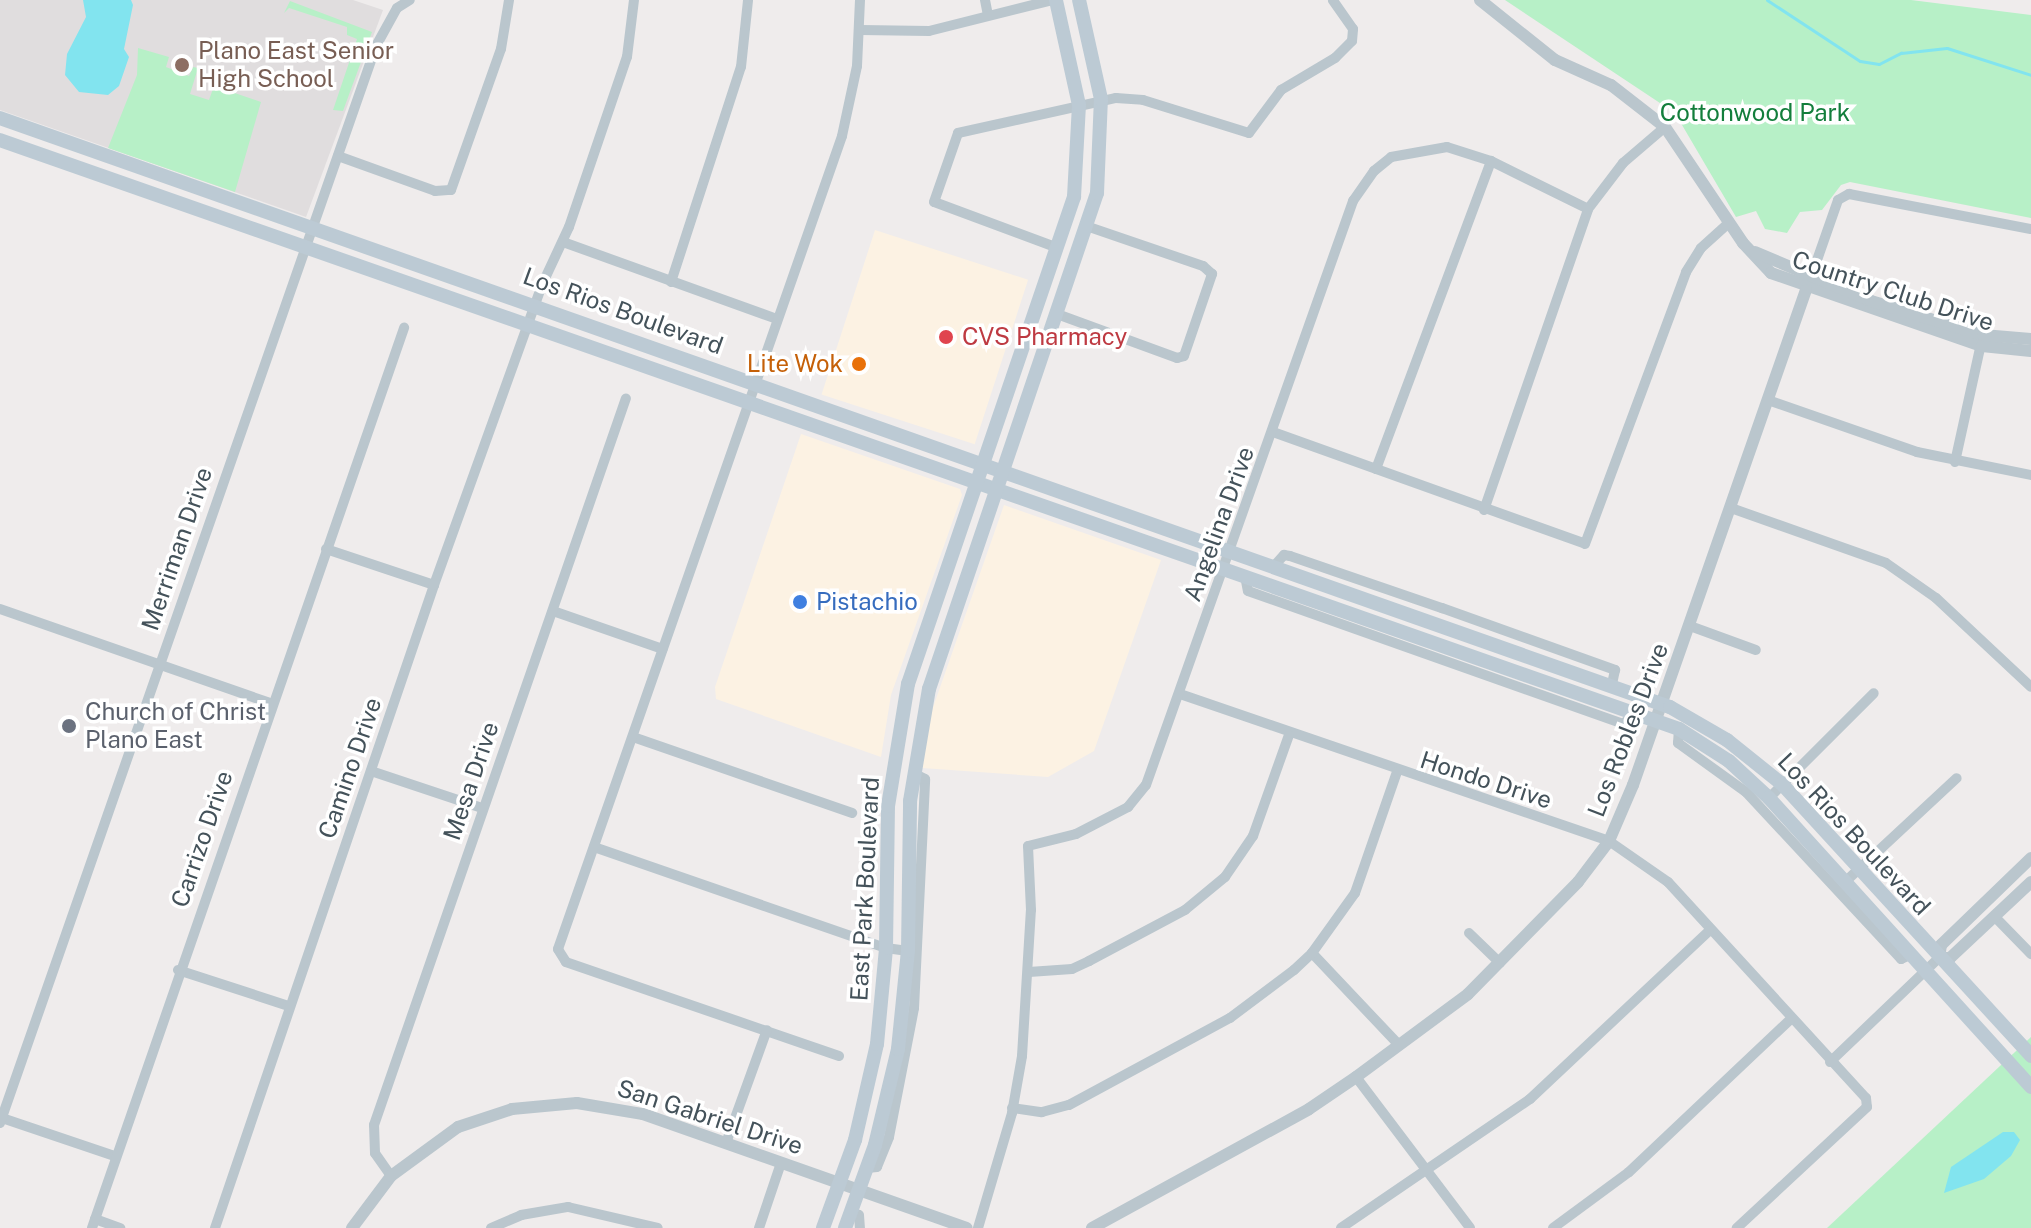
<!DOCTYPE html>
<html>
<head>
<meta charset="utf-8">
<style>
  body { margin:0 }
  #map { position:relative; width:2031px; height:1228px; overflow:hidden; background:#efecec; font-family:"Public Sans",sans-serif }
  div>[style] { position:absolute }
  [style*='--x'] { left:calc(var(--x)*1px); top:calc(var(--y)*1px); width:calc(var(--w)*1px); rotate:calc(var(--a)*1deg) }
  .commercial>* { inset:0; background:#fcf2e3; transform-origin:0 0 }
  .education>* { inset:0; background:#e0ddde }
  .green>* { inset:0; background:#b7f0c7 }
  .water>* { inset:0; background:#82e4ef }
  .stream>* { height:3px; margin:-1.5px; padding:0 1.5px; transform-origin:1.5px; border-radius:1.5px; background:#82e4ef }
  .minor>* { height:10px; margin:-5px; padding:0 5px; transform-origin:5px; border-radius:5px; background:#bac6cd }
  .tertiary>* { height:12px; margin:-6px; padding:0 6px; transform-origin:6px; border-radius:6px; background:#bac6cd }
  .secondary>* { height:14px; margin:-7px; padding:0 7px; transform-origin:7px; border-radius:7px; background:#bccad4 }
  .dots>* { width:22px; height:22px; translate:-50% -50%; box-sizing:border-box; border:4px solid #fff; border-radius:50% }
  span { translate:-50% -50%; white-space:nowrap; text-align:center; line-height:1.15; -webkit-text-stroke:7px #fff; paint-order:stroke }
  .education-label { font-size:24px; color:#785e54 }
  .left { translate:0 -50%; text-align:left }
  .park-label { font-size:24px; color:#137e3c }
  .street-label { font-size:24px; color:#44525a }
  .health-label { font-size:24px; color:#be3a42 }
  .food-label { font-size:24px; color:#c56008 }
  .right { translate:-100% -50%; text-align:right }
  .shop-label { font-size:24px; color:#366cbe }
  .worship-label { font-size:24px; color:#5b616d }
</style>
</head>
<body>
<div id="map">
  <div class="commercial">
    <i style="left:875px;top:230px;width:161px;height:173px;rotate:18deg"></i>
    <i style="clip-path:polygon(801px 434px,960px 489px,962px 495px,891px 695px,881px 757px,716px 699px,715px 687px)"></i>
    <i style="clip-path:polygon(1004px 505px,1161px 560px,1094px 751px,1048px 777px,922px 768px,930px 716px)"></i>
  </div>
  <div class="education">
    <i style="clip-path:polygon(0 0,353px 0,383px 10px,306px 217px,0 110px)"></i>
  </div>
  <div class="green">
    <i style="clip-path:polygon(1505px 0,1911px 0,2031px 15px,2031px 218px,1850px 182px,1841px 185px,1822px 210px,1800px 212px,1787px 233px,1765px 229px,1756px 211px,1736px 217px,1675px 113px)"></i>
    <i style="clip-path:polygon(290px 1px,372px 32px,343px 111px,333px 110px,357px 39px,347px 35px,347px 27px,289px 8px,284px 13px)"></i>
    <i style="clip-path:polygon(138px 48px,169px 57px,166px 67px,189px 76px,193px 67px,198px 68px,190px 94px,209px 100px,214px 86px,261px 102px,235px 192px,108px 148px,137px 75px)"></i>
    <i style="clip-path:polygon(2031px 1037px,2031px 1228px,1827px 1228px)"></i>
  </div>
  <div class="water">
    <i style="clip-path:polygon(83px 0,131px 0,133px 5px,124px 49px,129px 57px,119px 86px,108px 95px,79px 92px,65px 75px,67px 54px,86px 17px)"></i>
    <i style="clip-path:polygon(2003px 1132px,2014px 1132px,2020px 1140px,2011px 1156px,1984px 1179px,1944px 1193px,1951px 1167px)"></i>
  </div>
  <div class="stream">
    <i style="--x:1767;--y:0;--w:111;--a:33.3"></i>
    <i style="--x:1860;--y:61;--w:19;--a:9"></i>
    <i style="--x:1879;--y:64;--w:25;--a:-27"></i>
    <i style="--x:1901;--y:53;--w:46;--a:-6.2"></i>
    <i style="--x:1947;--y:48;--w:88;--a:17.8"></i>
  </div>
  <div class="minor">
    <i style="--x:985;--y:0;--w:15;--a:79"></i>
    <i style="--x:861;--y:30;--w:68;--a:0.8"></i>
    <i style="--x:929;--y:31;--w:127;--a:-14.1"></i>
    <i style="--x:338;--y:156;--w:103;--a:19.8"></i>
    <i style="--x:435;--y:191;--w:16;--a:-4"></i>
    <i style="--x:451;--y:190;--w:150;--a:-70.5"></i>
    <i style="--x:501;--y:49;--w:50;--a:-80.7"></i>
    <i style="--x:563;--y:242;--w:227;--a:19.8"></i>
    <i style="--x:1058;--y:248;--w:132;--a:-159.6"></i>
    <i style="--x:934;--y:202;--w:73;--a:-70.8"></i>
    <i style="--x:958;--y:133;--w:162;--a:-12.5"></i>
    <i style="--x:1116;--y:98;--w:27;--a:4"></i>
    <i style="--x:1143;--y:100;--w:111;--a:17.3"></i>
    <i style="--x:1249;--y:133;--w:54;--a:-53.3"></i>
    <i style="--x:1281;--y:90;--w:63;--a:-30.7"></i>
    <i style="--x:1335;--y:58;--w:24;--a:-45"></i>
    <i style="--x:1352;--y:41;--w:12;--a:-85"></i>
    <i style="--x:1353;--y:29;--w:35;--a:-125"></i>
    <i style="--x:671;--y:282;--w:226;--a:-72"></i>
    <i style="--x:741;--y:67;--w:67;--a:-84"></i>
    <i style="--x:1809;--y:283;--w:88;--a:-70.7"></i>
    <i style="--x:1838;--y:200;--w:13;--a:-29"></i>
    <i style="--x:1849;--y:194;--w:185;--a:10.9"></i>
    <i style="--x:1057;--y:314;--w:128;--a:20.1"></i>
    <i style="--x:1177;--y:358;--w:7;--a:-16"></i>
    <i style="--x:1184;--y:356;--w:87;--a:-71.1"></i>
    <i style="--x:1212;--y:274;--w:12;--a:-138"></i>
    <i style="--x:1203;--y:266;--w:120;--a:-161.1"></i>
    <i style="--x:1768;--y:400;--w:158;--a:19.2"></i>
    <i style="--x:1917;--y:452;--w:116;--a:11.4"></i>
    <i style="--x:1273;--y:432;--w:331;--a:19.7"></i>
    <i style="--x:1585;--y:544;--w:290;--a:-69.6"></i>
    <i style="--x:1686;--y:272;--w:28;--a:-58"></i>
    <i style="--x:1701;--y:248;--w:38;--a:-42"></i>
    <i style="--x:1955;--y:462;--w:126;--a:-77.6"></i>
    <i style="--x:1376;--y:469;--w:329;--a:-69.5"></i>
    <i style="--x:1731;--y:508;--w:164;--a:19.5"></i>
    <i style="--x:1886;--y:563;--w:61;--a:35"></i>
    <i style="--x:1936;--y:598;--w:130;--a:43.1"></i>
    <i style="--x:1484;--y:510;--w:318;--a:-70.9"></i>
    <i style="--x:1588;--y:209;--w:58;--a:-52.7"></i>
    <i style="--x:1623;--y:163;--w:55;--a:-40.6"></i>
    <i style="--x:326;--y:549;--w:114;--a:18.4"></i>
    <i style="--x:1274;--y:566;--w:15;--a:-48"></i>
    <i style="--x:1284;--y:555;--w:6;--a:9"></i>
    <i style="--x:1290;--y:556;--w:161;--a:18.9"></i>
    <i style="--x:1442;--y:608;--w:184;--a:19.7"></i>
    <i style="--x:1615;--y:670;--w:14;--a:102"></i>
    <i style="--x:1245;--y:576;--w:15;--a:79"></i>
    <i style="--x:1248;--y:591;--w:398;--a:19.5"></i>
    <i style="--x:1623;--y:724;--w:18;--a:-41"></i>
    <i style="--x:0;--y:609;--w:286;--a:19.2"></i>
    <i style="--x:553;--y:611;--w:116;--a:19.1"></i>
    <i style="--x:1690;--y:626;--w:70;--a:20"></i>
    <i style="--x:1180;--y:694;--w:453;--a:18.9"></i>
    <i style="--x:1609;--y:841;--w:72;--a:34.8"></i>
    <i style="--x:1668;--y:882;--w:293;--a:47.5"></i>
    <i style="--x:1866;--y:1098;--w:9;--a:84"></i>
    <i style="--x:1867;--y:1107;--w:178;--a:137.1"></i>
    <i style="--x:1679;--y:729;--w:14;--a:94"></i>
    <i style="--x:1678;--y:743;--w:84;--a:35.8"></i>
    <i style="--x:1746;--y:792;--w:228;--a:47.1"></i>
    <i style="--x:1901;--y:959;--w:12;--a:-24"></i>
    <i style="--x:633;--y:737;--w:232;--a:19.1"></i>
    <i style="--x:371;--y:771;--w:117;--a:18.4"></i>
    <i style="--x:1769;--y:798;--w:148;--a:-45"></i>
    <i style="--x:594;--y:847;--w:309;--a:19.1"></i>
    <i style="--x:886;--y:948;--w:22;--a:8"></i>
    <i style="--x:1846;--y:881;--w:151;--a:-42.9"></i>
    <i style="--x:1995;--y:917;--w:52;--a:45.8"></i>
    <i style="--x:1469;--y:933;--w:43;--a:44.1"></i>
    <i style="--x:1312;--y:953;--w:127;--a:46.6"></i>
    <i style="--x:178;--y:970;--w:117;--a:18"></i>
    <i style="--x:1029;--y:972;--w:43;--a:-4"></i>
    <i style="--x:1072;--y:969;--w:19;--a:-25"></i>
    <i style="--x:1089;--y:961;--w:109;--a:-28"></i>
    <i style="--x:1185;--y:910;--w:52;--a:-39.5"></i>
    <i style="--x:1225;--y:877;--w:50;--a:-55.7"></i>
    <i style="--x:1253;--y:836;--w:107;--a:-70.4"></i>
    <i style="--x:839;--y:1056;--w:289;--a:-161"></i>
    <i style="--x:566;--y:962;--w:15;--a:-122"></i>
    <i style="--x:558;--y:949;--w:861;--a:-70.74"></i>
    <i style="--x:842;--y:136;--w:72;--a:-77.9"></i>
    <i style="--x:857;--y:66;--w:66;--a:-87.4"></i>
    <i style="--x:1830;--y:1062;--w:151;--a:-43.7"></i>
    <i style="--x:1356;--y:1077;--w:189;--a:52.9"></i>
    <i style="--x:1012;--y:1108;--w:30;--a:8"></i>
    <i style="--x:1042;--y:1112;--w:28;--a:-15"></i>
    <i style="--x:1069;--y:1105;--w:183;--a:-28.4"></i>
    <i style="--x:1230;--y:1018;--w:80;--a:-36.9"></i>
    <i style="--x:1294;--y:970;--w:25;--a:-43"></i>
    <i style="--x:1312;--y:953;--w:74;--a:-54.4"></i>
    <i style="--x:1355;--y:893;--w:128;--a:-70.9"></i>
    <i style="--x:2;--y:1118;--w:118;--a:18.7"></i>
    <i style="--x:0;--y:1123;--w:1141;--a:-70.75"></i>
    <i style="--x:376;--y:46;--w:43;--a:-61.1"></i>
    <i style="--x:397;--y:8;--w:15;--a:-32"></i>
    <i style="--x:726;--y:1143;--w:120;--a:-70.1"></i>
    <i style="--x:867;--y:1168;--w:10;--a:-6"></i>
    <i style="--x:877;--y:1167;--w:32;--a:-68"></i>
    <i style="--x:889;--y:1137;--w:131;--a:-79"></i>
    <i style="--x:914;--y:1008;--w:229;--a:-87.2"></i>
    <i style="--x:925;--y:779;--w:13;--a:-153"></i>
    <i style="--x:391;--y:1176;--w:28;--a:-125"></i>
    <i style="--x:375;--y:1153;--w:28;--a:-92"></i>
    <i style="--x:374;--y:1125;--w:769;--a:-70.88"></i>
    <i style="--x:850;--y:1212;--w:9;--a:18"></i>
    <i style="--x:859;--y:1215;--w:13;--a:86"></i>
    <i style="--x:95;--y:1219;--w:27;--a:20"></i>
    <i style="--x:92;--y:1228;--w:953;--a:-70.88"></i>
    <i style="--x:215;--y:1228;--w:679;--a:-71.19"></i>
    <i style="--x:434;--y:585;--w:317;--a:-70.2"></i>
    <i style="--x:541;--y:287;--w:66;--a:-65"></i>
    <i style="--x:569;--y:227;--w:180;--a:-71.2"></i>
    <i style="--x:627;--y:57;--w:57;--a:-83"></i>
    <i style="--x:491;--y:1228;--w:33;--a:-23"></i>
    <i style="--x:521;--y:1215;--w:48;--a:-9.7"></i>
    <i style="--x:568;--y:1207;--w:92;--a:13.1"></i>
    <i style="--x:759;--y:1228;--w:69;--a:-71.3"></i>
    <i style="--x:978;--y:1228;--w:120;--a:-73.5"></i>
    <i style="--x:1012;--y:1113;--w:58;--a:-80"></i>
    <i style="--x:1022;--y:1056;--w:146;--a:-86.5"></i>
    <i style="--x:1031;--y:910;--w:64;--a:-92.7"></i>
    <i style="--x:1028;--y:846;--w:49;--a:-14"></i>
    <i style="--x:1076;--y:834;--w:59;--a:-27.4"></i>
    <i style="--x:1128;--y:807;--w:28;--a:-51"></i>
    <i style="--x:1146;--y:785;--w:620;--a:-70.48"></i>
    <i style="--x:1353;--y:201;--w:37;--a:-55"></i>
    <i style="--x:1374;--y:171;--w:22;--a:-39"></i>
    <i style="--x:1391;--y:157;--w:57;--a:-10.1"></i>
    <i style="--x:1447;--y:147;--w:46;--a:17.7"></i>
    <i style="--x:1491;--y:161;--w:108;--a:26.3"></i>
    <i style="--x:1341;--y:1228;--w:229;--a:-34.3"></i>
    <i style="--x:1530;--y:1099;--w:245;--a:-43.2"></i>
    <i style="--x:1553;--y:1228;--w:94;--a:-36.4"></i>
    <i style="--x:1629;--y:1172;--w:223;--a:-43.4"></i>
  </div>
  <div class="tertiary">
    <i style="--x:1480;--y:0;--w:96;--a:38.7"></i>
    <i style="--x:1555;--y:60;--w:61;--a:24.1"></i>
    <i style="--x:1611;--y:85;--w:68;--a:37.9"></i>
    <i style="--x:1665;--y:127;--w:140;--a:56.1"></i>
    <i style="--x:1743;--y:243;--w:41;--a:47"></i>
    <i style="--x:1771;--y:273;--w:223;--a:19.1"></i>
    <i style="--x:1982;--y:346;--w:49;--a:5.8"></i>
    <i style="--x:1755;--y:252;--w:126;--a:22.9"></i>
    <i style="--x:1871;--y:301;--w:117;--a:16.9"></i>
    <i style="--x:1983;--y:335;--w:48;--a:4.8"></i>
    <i style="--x:2031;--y:858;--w:125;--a:136"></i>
    <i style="--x:1941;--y:945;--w:13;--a:99"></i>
    <i style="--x:1939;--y:958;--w:11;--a:0"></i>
    <i style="--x:1950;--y:958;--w:111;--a:-43.2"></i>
    <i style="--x:352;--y:1228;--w:65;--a:-53.1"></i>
    <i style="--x:391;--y:1176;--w:83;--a:-36.2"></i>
    <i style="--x:458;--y:1127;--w:57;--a:-18.4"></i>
    <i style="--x:512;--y:1109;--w:65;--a:-5.3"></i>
    <i style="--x:577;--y:1103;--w:67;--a:9.5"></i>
    <i style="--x:643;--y:1114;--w:343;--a:19.4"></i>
    <i style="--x:1092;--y:1228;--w:247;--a:-28.7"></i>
    <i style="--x:1309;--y:1109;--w:57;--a:-34.2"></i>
    <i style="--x:1356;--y:1077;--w:139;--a:-36.5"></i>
    <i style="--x:1468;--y:994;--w:157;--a:-45.5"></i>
    <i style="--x:1578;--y:882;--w:51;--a:-52.9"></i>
    <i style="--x:1609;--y:841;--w:61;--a:-66.8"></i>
    <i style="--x:1633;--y:785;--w:524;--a:-70.74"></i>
  </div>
  <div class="secondary">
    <i style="--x:0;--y:118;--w:1771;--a:19.43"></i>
    <i style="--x:1670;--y:707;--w:66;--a:30.1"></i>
    <i style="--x:1727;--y:740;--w:70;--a:38.7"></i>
    <i style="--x:1782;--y:784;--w:369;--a:47.5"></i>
    <i style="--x:0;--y:140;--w:1779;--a:19.33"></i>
    <i style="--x:1679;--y:729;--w:59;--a:32.6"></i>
    <i style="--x:1729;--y:761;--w:54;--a:42.8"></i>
    <i style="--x:1769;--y:798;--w:390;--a:47.8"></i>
    <i style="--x:823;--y:1228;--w:94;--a:-70"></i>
    <i style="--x:855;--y:1140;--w:98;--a:-77.1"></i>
    <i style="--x:877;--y:1044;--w:96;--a:-84.6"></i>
    <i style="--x:886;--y:948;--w:142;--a:-89.2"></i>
    <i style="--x:888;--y:806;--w:124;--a:-80.7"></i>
    <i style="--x:908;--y:684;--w:515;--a:-71.18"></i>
    <i style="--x:1074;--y:197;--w:92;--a:-86.9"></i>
    <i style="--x:1079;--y:105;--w:107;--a:-102.4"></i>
    <i style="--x:845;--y:1228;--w:88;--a:-70.1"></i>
    <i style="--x:875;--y:1145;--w:99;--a:-76.5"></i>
    <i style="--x:898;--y:1049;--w:99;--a:-84.2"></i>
    <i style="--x:908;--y:951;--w:150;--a:-89.2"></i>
    <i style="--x:910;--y:801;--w:114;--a:-80.4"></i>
    <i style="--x:929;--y:689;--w:524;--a:-71.29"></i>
    <i style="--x:1097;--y:193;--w:94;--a:-87.6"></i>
    <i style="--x:1101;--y:99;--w:101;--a:-102.5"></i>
  </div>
  <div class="dots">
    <i style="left:182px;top:65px;background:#8d6e63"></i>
    <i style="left:946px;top:337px;background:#e0444e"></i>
    <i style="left:859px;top:364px;background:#e8710a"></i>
    <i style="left:800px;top:602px;background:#3f7fe0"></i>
    <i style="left:69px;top:726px;background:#6b7280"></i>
  </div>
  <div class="education-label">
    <span class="left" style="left:198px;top:65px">Plano East Senior<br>High School</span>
  </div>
  <div class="park-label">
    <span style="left:1755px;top:113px">Cottonwood Park</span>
  </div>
  <div class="street-label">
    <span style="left:1893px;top:291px;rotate:18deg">Country Club Drive</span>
    <span style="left:623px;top:311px;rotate:20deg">Los Rios Boulevard</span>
    <span style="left:1219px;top:524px;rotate:-70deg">Angelina Drive</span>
    <span style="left:177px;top:549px;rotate:-71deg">Merriman Drive</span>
    <span style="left:1628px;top:730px;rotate:-69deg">Los Robles Drive</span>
    <span style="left:350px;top:768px;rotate:-71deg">Camino Drive</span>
    <span style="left:1486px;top:780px;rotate:18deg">Hondo Drive</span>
    <span style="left:471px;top:781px;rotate:-71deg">Mesa Drive</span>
    <span style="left:1854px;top:834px;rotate:47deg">Los Rios Boulevard</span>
    <span style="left:202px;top:839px;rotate:-71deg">Carrizo Drive</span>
    <span style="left:865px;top:889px;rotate:-87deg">East Park Boulevard</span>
    <span style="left:710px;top:1117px;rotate:18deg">San Gabriel Drive</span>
  </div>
  <div class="health-label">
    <span class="left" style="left:962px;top:337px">CVS Pharmacy</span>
  </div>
  <div class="food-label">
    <span class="right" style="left:843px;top:364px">Lite Wok</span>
  </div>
  <div class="shop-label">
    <span class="left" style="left:816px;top:602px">Pistachio</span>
  </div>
  <div class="worship-label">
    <span class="left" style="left:85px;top:726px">Church of Christ<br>Plano East</span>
  </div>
</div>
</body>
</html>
